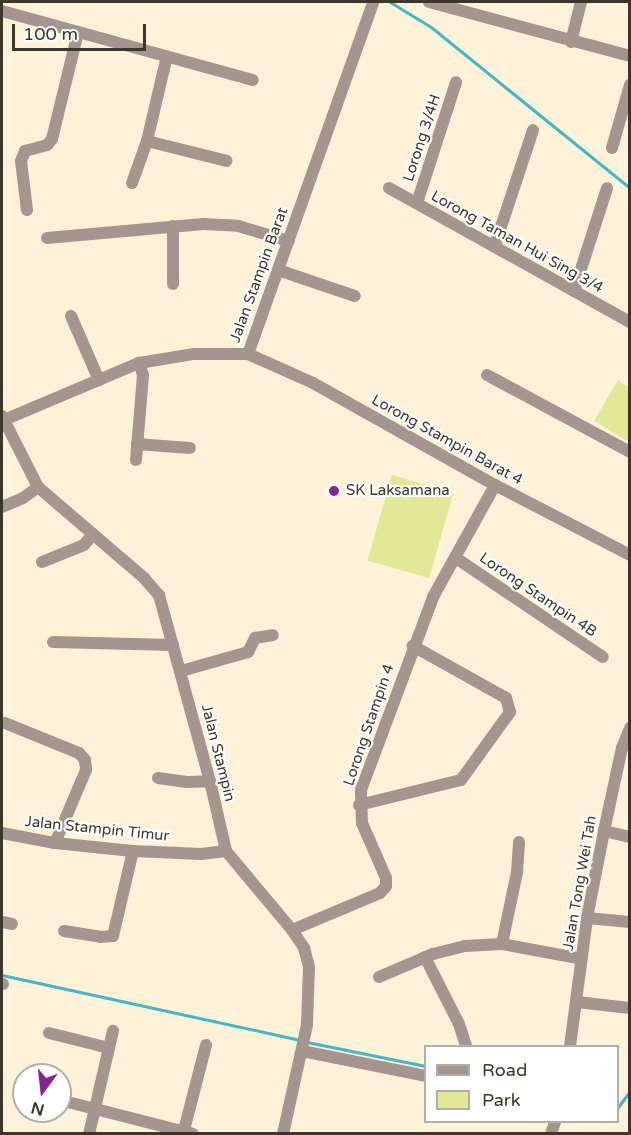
<!DOCTYPE html>
<html>
<head>
<meta charset="utf-8">
<style>
  body { margin:0 }
  #map { position:relative; width:631px; height:1135px; overflow:hidden; background:#fef2d9; font-family:"Varela Round",sans-serif }
  div>[style] { position:absolute }
  [style*='--x'] { left:calc(var(--x)*1px); top:calc(var(--y)*1px); width:calc(var(--w)*1px); rotate:calc(var(--a)*1deg) }
  .green>* { inset:0; background:#e2e895; transform-origin:0 0 }
  .stream>* { height:3px; margin:-1.5px; padding:0 1.5px; transform-origin:1.5px; border-radius:1.5px; background:#43b7ca }
  .minor>* { height:12px; margin:-6px; padding:0 6px; transform-origin:6px; border-radius:6px; background:#a4968e }
  .dots>* { width:16px; height:16px; translate:-50% -50%; box-sizing:border-box; border:3px solid #fff; border-radius:50% }
  span { translate:-50% -50%; white-space:nowrap; text-align:center; line-height:1.15; -webkit-text-stroke:4.5px #fff; paint-order:stroke }
  .street-label { font-size:15px; color:#3d372b }
  .poi-label { font-size:15px; color:#3d372b }
  .left { translate:0 -50%; text-align:left }
  .frame { position:absolute; inset:0; border:3px solid #3d372b; pointer-events:none }
  .legend { position:absolute; left:424px; top:1045px; width:195px; height:78px; box-sizing:border-box; background:#fff; border:2px solid #b1afaa; margin:0; padding:8px 10px; list-style:none; font-size:18px; color:#3d372b }
  .legend li { display:flex; align-items:center; gap:12px; height:30px }
  .legend b { width:30px; border:2px solid #b1afaa }
  .north { position:absolute; left:12px; top:1063px; width:60px; height:60px; box-sizing:border-box; background:#fff; border:2px solid #b1afaa; border-radius:50%; rotate:195deg; font-size:16px; font-weight:700; line-height:24px; text-align:center; color:#3d372b }
  .north::after { content:''; display:block; margin:auto; width:21px; height:27px; background:#832692; clip-path:polygon(50% 0,100% 100%,50% 72%,0 100%) }
  .scale { position:absolute; left:12px; top:24px; width:134px; height:27px; box-sizing:border-box; border:3px solid #3d372b; border-top:0; padding-left:8px; font-size:18px; line-height:21px; white-space:nowrap; color:#3d372b; -webkit-text-stroke:4px #fff; paint-order:stroke }
</style>
</head>
<body>
<div id="map">
  <div class="green">
    <i style="clip-path:polygon(618px 380px,629px 388px,629px 442px,594px 421px)"></i>
    <i style="left:392px;top:475px;width:64px;height:89px;rotate:16deg"></i>
  </div>
  <div class="stream">
    <i style="--x:390;--y:2;--w:48;--a:31.4"></i>
    <i style="--x:431;--y:27;--w:256;--a:39"></i>
    <i style="--x:2;--y:975;--w:305;--a:12.3"></i>
    <i style="--x:307;--y:1042;--w:121;--a:11.4"></i>
    <i style="--x:618;--y:1107;--w:20;--a:-53"></i>
  </div>
  <div class="minor">
    <i style="--x:429;--y:2;--w:208;--a:15"></i>
    <i style="--x:2;--y:11;--w:260;--a:15.4"></i>
    <i style="--x:571;--y:42;--w:41;--a:-76"></i>
    <i style="--x:147;--y:141;--w:82;--a:14"></i>
    <i style="--x:612;--y:148;--w:66;--a:-74.1"></i>
    <i style="--x:132;--y:183;--w:45;--a:-70.3"></i>
    <i style="--x:147;--y:141;--w:87;--a:-76.8"></i>
    <i style="--x:389;--y:188;--w:276;--a:29.1"></i>
    <i style="--x:417;--y:203;--w:127;--a:-72.1"></i>
    <i style="--x:27;--y:210;--w:49;--a:-97"></i>
    <i style="--x:21;--y:161;--w:11;--a:-68"></i>
    <i style="--x:25;--y:151;--w:23;--a:-15"></i>
    <i style="--x:47;--y:145;--w:8;--a:-50"></i>
    <i style="--x:52;--y:139;--w:110;--a:-76.3"></i>
    <i style="--x:47;--y:238;--w:157;--a:-5.1"></i>
    <i style="--x:203;--y:224;--w:35;--a:3"></i>
    <i style="--x:238;--y:226;--w:53;--a:16.4"></i>
    <i style="--x:495;--y:245;--w:121;--a:-71.7"></i>
    <i style="--x:278;--y:270;--w:81;--a:18.7"></i>
    <i style="--x:173;--y:284;--w:58;--a:-90"></i>
    <i style="--x:574;--y:291;--w:108;--a:-72.2"></i>
    <i style="--x:71;--y:316;--w:70;--a:66.4"></i>
    <i style="--x:248;--y:354;--w:71;--a:24"></i>
    <i style="--x:313;--y:383;--w:209;--a:29.3"></i>
    <i style="--x:495;--y:485;--w:152;--a:27.4"></i>
    <i style="--x:487;--y:375;--w:162;--a:28.3"></i>
    <i style="--x:2;--y:416;--w:80;--a:63.1"></i>
    <i style="--x:38;--y:487;--w:140;--a:40.6"></i>
    <i style="--x:144;--y:578;--w:23;--a:49"></i>
    <i style="--x:159;--y:595;--w:193;--a:74.7"></i>
    <i style="--x:210;--y:781;--w:72;--a:77.1"></i>
    <i style="--x:226;--y:851;--w:103;--a:50.1"></i>
    <i style="--x:292;--y:930;--w:22;--a:56"></i>
    <i style="--x:304;--y:948;--w:20;--a:75"></i>
    <i style="--x:309;--y:967;--w:58;--a:92"></i>
    <i style="--x:307;--y:1025;--w:112;--a:102.4"></i>
    <i style="--x:4;--y:420;--w:147;--a:-22.9"></i>
    <i style="--x:139;--y:363;--w:56;--a:-9.3"></i>
    <i style="--x:194;--y:354;--w:54;--a:0"></i>
    <i style="--x:248;--y:354;--w:374;--a:-70.4"></i>
    <i style="--x:137;--y:444;--w:53;--a:4.3"></i>
    <i style="--x:136;--y:460;--w:85;--a:-85.3"></i>
    <i style="--x:143;--y:375;--w:13;--a:-108"></i>
    <i style="--x:2;--y:507;--w:23;--a:-23"></i>
    <i style="--x:23;--y:498;--w:19;--a:-36"></i>
    <i style="--x:456;--y:558;--w:177;--a:34"></i>
    <i style="--x:42;--y:562;--w:45;--a:-22"></i>
    <i style="--x:84;--y:545;--w:14;--a:-51"></i>
    <i style="--x:53;--y:642;--w:120;--a:1.4"></i>
    <i style="--x:181;--y:671;--w:70;--a:-15.8"></i>
    <i style="--x:248;--y:652;--w:16;--a:-63"></i>
    <i style="--x:255;--y:638;--w:18;--a:-9"></i>
    <i style="--x:5;--y:723;--w:80;--a:22.1"></i>
    <i style="--x:79;--y:753;--w:9;--a:49"></i>
    <i style="--x:85;--y:760;--w:10;--a:84"></i>
    <i style="--x:86;--y:770;--w:79;--a:113"></i>
    <i style="--x:158;--y:778;--w:29;--a:8"></i>
    <i style="--x:187;--y:782;--w:23;--a:-2"></i>
    <i style="--x:359;--y:805;--w:105;--a:-13.8"></i>
    <i style="--x:461;--y:780;--w:84;--a:-54.2"></i>
    <i style="--x:510;--y:712;--w:15;--a:-106"></i>
    <i style="--x:506;--y:698;--w:107;--a:-150.8"></i>
    <i style="--x:604;--y:831;--w:27;--a:13"></i>
    <i style="--x:2;--y:833;--w:54;--a:10.7"></i>
    <i style="--x:55;--y:843;--w:78;--a:5.9"></i>
    <i style="--x:133;--y:851;--w:68;--a:2.5"></i>
    <i style="--x:201;--y:854;--w:25;--a:-7"></i>
    <i style="--x:587;--y:918;--w:43;--a:5.3"></i>
    <i style="--x:2;--y:922;--w:10;--a:11"></i>
    <i style="--x:292;--y:930;--w:95;--a:-22.8"></i>
    <i style="--x:380;--y:893;--w:9;--a:-49"></i>
    <i style="--x:386;--y:886;--w:8;--a:-90"></i>
    <i style="--x:386;--y:878;--w:60;--a:-113.6"></i>
    <i style="--x:362;--y:823;--w:33;--a:-92"></i>
    <i style="--x:361;--y:790;--w:206;--a:-69.5"></i>
    <i style="--x:433;--y:597;--w:128;--a:-61"></i>
    <i style="--x:64;--y:931;--w:36;--a:9"></i>
    <i style="--x:100;--y:937;--w:13;--a:-4"></i>
    <i style="--x:113;--y:936;--w:87;--a:-76.8"></i>
    <i style="--x:502;--y:944;--w:74;--a:-78.2"></i>
    <i style="--x:517;--y:872;--w:30;--a:-86"></i>
    <i style="--x:425;--y:957;--w:75;--a:63.1"></i>
    <i style="--x:459;--y:1024;--w:23;--a:72"></i>
    <i style="--x:379;--y:977;--w:59;--a:-23.1"></i>
    <i style="--x:433;--y:954;--w:33;--a:-14"></i>
    <i style="--x:465;--y:946;--w:37;--a:-3"></i>
    <i style="--x:502;--y:944;--w:81;--a:10.6"></i>
    <i style="--x:2;--y:984;--w:1;--a:0"></i>
    <i style="--x:577;--y:1002;--w:53;--a:6.5"></i>
    <i style="--x:49;--y:1033;--w:62;--a:14"></i>
    <i style="--x:570;--y:1046;--w:129;--a:-82.4"></i>
    <i style="--x:587;--y:918;--w:89;--a:-78.9"></i>
    <i style="--x:604;--y:831;--w:85;--a:-77.8"></i>
    <i style="--x:622;--y:748;--w:22;--a:-68"></i>
    <i style="--x:302;--y:1051;--w:126;--a:11.4"></i>
    <i style="--x:60;--y:1100;--w:137;--a:14.3"></i>
    <i style="--x:89;--y:1134;--w:106;--a:-76.9"></i>
    <i style="--x:183;--y:1134;--w:92;--a:-75.5"></i>
    <i style="--x:551;--y:1134;--w:13;--a:-72"></i>
  </div>
  <div class="dots">
    <i style="left:334px;top:491px;background:#832692"></i>
  </div>
  <div class="street-label">
    <span style="left:422px;top:138px;rotate:-72deg">Lorong 3/4H</span>
    <span style="left:517px;top:242px;rotate:29deg">Lorong Taman Hui Sing 3/4</span>
    <span style="left:259px;top:275px;rotate:-70deg">Jalan Stampin Barat</span>
    <span style="left:447px;top:440px;rotate:29deg">Lorong Stampin Barat 4</span>
    <span style="left:538px;top:595px;rotate:34deg">Lorong Stampin 4B</span>
    <span style="left:369px;top:725px;rotate:-71deg">Lorong Stampin 4</span>
    <span style="left:218px;top:753px;rotate:76deg">Jalan Stampin</span>
    <span style="left:97px;top:829px;rotate:6deg">Jalan Stampin Timur</span>
    <span style="left:580px;top:883px;rotate:-80deg">Jalan Tong Wei Tah</span>
  </div>
  <div class="poi-label">
    <span class="left" style="left:346px;top:491px">SK Laksamana</span>
  </div>
  <div class="frame"></div>
  <ul class="legend">
  <li><b style="height:8px;background:#a4968e"></b>Road</li>
  <li><b style="height:16px;background:#e2e895"></b>Park</li>
  </ul>
  <div class="north">N</div>
  <div class="scale">100 m</div>
</div>
</body>
</html>
